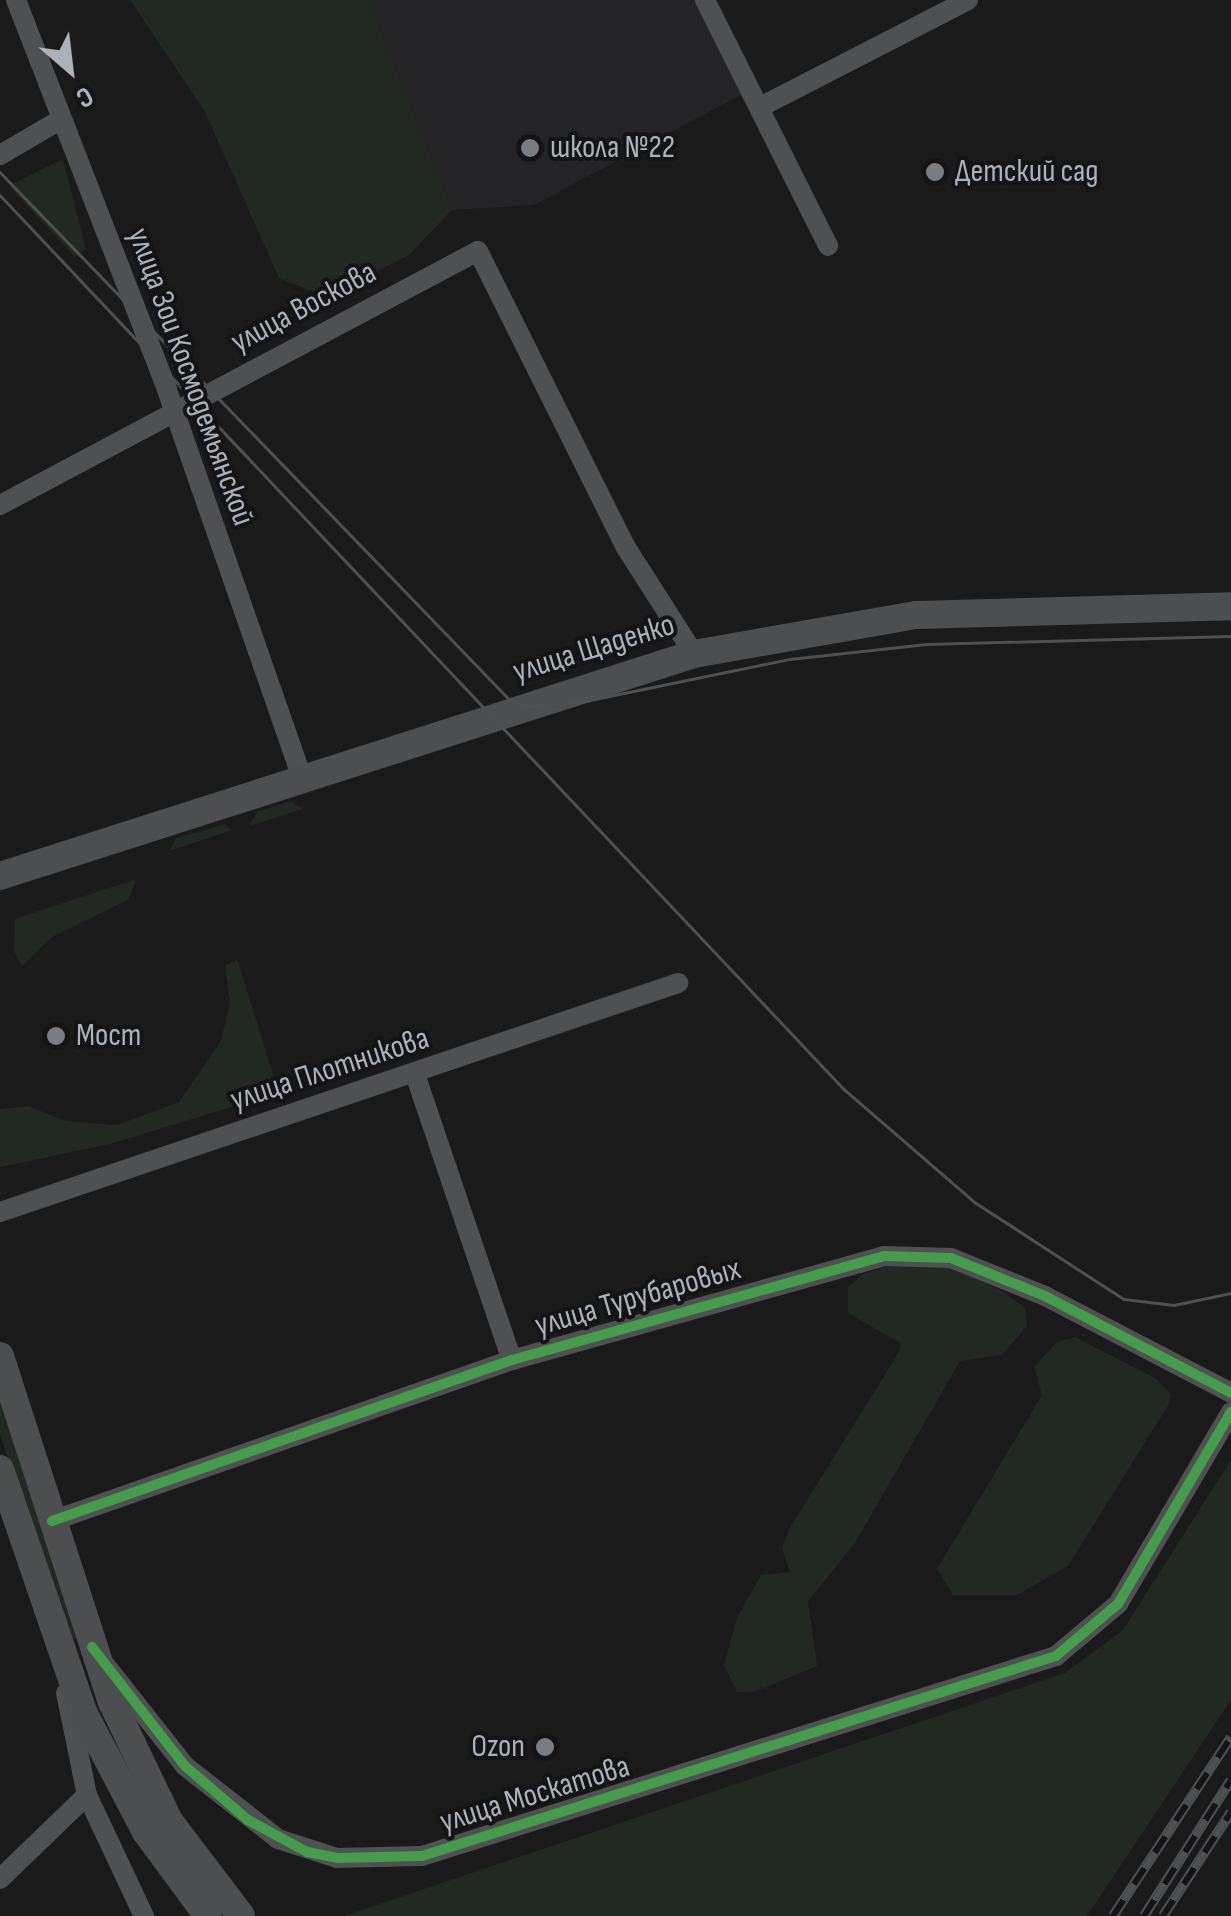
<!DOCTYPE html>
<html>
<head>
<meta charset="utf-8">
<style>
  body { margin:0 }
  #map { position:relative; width:1231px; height:1916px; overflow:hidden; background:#1a1a1a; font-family:"Sofia Sans Condensed",sans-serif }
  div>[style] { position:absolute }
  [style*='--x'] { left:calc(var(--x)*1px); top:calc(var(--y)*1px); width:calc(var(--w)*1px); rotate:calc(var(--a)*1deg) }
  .built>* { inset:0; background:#242426 }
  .green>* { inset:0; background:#222822 }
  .minor>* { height:20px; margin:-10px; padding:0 10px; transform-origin:10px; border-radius:10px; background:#4e5052 }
  .secondary>* { height:28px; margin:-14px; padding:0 14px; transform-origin:14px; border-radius:14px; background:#4d4e50 }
  .tram>* { height:2.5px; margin:-1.25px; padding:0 1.25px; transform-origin:1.25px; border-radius:1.25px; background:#4e5051 }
  .rail>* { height:10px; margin-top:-5px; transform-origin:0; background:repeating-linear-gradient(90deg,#141416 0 19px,#4e5051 0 38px); box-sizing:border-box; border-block:2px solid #4e5051 }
  .cycleway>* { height:10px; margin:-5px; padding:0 5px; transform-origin:5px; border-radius:5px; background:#469c4c }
  .dots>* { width:28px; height:28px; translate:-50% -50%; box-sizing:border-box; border:5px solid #141416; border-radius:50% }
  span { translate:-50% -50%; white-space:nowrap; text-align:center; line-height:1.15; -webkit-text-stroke:8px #141416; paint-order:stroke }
  .poi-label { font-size:32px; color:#acb2b9 }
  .left { translate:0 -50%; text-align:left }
  .right { translate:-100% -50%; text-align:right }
  .street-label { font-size:32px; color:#acb2b9 }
  .north { position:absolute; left:20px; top:20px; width:100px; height:100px; -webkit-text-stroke:8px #141416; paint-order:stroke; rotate:152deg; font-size:28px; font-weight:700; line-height:40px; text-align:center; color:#acb2b9 }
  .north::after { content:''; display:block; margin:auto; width:35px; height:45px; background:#acb2b9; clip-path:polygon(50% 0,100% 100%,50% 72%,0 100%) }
</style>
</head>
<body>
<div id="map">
  <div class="built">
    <i style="clip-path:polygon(338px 0,703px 0,750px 90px,534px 205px,452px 210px)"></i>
  </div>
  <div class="green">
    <i style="clip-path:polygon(130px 0,368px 0,452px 210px,409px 255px,326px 297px,279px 278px,205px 112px)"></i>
    <i style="clip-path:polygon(63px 159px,86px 249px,75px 257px,9px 186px)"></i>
    <i style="clip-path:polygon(290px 801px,303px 809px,249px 826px,257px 812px)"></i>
    <i style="clip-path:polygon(225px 824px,232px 830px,169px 851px,176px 838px)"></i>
    <i style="clip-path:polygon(136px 879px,129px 899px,52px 937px,22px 966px,14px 951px,15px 919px)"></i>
    <i style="clip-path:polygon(237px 959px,274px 1077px,271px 1095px,110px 1144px,0 1167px,0 1109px,28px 1106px,66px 1121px,117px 1125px,179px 1102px,221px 1041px,230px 1002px,225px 966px)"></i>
    <i style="clip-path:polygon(904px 1261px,946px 1265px,1004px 1292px,1026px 1309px,1027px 1326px,1002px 1355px,960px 1361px,855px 1543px,808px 1601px,817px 1666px,754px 1692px,737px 1692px,724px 1665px,737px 1618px,761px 1575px,790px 1572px,782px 1548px,791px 1526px,899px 1352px,900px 1343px,848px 1313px,848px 1287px,863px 1274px)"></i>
    <i style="clip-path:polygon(1075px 1337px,1155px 1378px,1171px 1394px,1169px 1404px,1068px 1566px,1017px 1595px,953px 1595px,937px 1569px,1042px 1395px,1034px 1367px,1057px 1342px)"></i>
    <i style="clip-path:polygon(0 1395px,78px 1638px,67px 1642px,0 1434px)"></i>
    <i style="clip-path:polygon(1231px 1460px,1231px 1700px,1087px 1916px,344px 1916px,1065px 1673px,1123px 1630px)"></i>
  </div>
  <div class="minor">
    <i style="--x:16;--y:0;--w:418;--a:68.8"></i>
    <i style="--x:167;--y:390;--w:411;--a:70.8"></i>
    <i style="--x:705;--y:0;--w:275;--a:63.4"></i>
    <i style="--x:760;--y:107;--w:234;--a:-27.2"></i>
    <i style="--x:0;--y:155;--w:69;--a:-30.3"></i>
    <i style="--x:0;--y:505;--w:541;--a:-27.99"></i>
    <i style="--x:478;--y:251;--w:330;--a:63.5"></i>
    <i style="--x:625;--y:546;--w:128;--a:57.4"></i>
    <i style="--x:415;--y:1074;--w:302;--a:71.3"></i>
    <i style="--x:0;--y:1212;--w:716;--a:-18.66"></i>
    <i style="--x:52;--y:1521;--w:487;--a:-19.3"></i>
    <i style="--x:512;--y:1360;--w:387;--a:-15.6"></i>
    <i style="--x:885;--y:1256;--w:66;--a:1.7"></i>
    <i style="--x:951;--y:1258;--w:101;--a:22"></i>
    <i style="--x:1045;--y:1296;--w:210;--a:27.5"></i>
    <i style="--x:106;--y:1666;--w:127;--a:51.7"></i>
    <i style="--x:185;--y:1766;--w:118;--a:38.1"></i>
    <i style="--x:278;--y:1839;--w:62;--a:17.9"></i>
    <i style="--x:337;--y:1858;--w:85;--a:-1.3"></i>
    <i style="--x:422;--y:1856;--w:665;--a:-17.51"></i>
    <i style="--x:1056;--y:1656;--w:81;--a:-40"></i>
    <i style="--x:1118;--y:1604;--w:223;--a:-59.5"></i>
    <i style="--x:66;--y:1693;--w:104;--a:78.4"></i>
    <i style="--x:87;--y:1795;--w:134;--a:64.8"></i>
    <i style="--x:0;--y:1879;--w:121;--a:-44"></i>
  </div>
  <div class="secondary">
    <i style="--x:0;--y:876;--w:729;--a:-17.74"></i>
    <i style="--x:694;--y:654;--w:225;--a:-10"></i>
    <i style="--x:916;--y:615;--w:315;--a:-1.6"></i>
    <i style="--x:0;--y:1356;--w:364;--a:72.1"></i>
    <i style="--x:112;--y:1702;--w:132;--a:64.4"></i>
    <i style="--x:169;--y:1821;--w:119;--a:52.8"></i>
    <i style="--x:0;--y:1469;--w:257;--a:71.1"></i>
    <i style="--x:83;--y:1712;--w:136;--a:62.3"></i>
    <i style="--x:146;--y:1832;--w:104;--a:53.6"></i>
  </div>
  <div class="tram">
    <i style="--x:0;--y:172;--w:736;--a:45.99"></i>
    <i style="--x:511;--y:701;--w:19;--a:16"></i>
    <i style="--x:529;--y:706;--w:56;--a:-5.1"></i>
    <i style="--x:585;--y:701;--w:209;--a:-11.6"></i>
    <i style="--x:790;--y:659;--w:137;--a:-6.3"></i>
    <i style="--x:926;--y:644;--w:305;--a:-1.5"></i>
    <i style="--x:0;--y:195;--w:1231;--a:46.65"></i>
    <i style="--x:845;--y:1090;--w:173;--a:40.8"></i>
    <i style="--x:976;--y:1203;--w:176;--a:33"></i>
    <i style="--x:1124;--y:1299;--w:50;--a:6.8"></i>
    <i style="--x:1174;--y:1305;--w:58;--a:-11.9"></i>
  </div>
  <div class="rail">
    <i style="--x:1113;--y:1916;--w:214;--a:-56.6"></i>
    <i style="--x:1144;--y:1916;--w:161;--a:-57.4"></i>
    <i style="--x:1163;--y:1916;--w:124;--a:-56.8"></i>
  </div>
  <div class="cycleway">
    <i style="--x:52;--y:1521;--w:487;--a:-19.3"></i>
    <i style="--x:512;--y:1360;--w:387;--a:-15.6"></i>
    <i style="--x:885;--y:1256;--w:66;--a:1.7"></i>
    <i style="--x:951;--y:1258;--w:101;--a:22"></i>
    <i style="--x:1045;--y:1296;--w:210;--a:27.5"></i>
    <i style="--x:92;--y:1647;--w:151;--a:52"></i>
    <i style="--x:185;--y:1766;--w:83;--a:40.6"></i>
    <i style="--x:248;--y:1820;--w:67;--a:28.5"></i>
    <i style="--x:307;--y:1852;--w:31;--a:11"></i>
    <i style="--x:337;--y:1858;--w:85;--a:-1.3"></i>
    <i style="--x:422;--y:1856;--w:665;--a:-17.51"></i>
    <i style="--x:1056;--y:1656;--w:81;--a:-40"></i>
    <i style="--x:1118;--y:1604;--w:223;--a:-59.5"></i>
  </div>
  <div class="dots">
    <i style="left:530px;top:148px;background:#797d81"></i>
    <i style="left:935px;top:172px;background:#797d81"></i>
    <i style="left:56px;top:1036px;background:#797d81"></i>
    <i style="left:545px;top:1747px;background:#797d81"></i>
  </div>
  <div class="poi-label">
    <span class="left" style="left:550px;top:148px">школа №22</span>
    <span class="left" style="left:955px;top:172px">Детский сад</span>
    <span class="left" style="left:76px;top:1036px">Мост</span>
    <span class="right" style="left:525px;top:1747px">Ozon</span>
  </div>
  <div class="street-label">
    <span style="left:304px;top:308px;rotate:-28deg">улица Воскова</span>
    <span style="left:190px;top:377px;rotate:70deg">улица Зои Космодемьянской</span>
    <span style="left:594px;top:649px;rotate:-17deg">улица Щаденко</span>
    <span style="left:330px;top:1070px;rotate:-18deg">улица Плотникова</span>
    <span style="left:638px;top:1298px;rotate:-16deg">улица Турубаровых</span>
    <span style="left:535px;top:1795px;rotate:-17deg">улица Москатова</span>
  </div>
  <div class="north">С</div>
</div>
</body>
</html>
